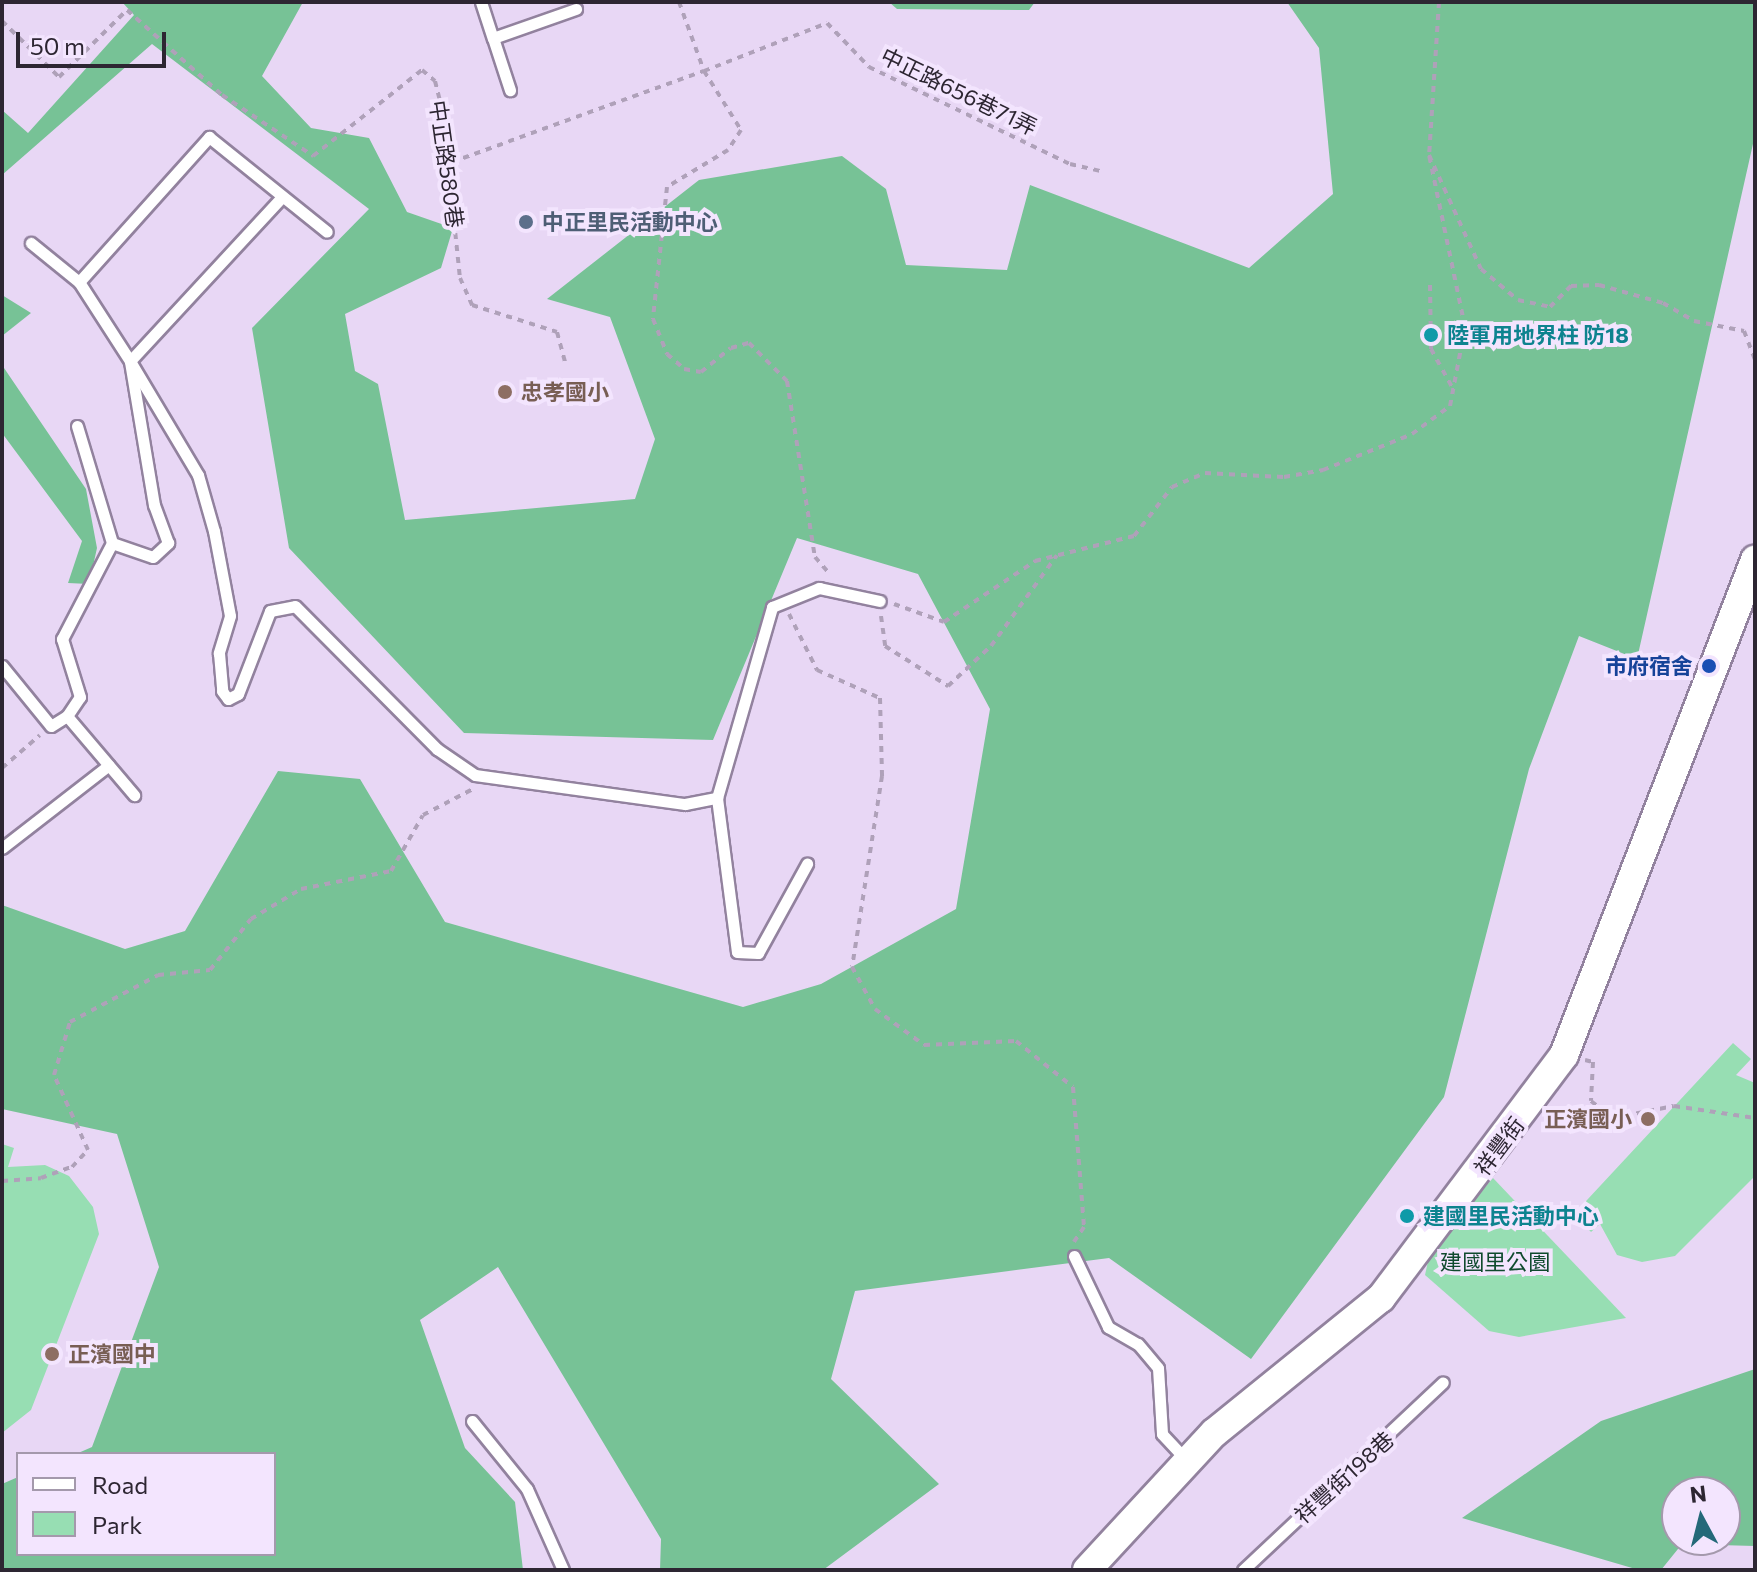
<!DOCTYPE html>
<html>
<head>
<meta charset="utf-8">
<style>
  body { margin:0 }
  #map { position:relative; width:1757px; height:1572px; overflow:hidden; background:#e8d7f5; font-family:Commissioner,"Noto Sans TC",sans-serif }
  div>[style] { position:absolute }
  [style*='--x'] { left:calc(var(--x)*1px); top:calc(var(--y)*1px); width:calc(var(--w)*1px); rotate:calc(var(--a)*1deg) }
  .green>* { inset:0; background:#97deb3 }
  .forest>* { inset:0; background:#77c296 }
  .path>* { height:4px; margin-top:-2px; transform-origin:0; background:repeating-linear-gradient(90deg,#afa1b9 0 6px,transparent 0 12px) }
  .roads { filter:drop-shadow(2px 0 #92829e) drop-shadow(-2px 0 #92829e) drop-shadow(0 2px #92829e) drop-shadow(0 -2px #92829e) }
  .service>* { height:11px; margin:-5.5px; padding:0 5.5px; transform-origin:5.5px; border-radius:5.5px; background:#fff }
  .tertiary>* { height:28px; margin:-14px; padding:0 14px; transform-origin:14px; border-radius:14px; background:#fff }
  .dots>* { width:22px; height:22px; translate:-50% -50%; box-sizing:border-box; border:4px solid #f3e5fe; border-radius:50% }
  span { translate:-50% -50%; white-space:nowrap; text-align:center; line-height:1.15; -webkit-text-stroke:8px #f3e5fe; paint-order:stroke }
  .street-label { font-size:22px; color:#2d2632 }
  .service-label { font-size:22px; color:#4e5e75; font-weight:700 }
  .left { translate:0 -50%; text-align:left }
  .culture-label { font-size:22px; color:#0d838f; font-weight:700 }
  .education-label { font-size:22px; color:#785e54; font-weight:700 }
  .right { translate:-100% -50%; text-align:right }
  .transit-label { font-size:22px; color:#164399; font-weight:700 }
  .park-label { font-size:22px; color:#0f4a2e }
  .frame { position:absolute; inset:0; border:4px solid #2d2632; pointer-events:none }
  .legend { position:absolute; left:16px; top:1452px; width:260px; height:104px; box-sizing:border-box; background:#f3e5fe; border:2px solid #a499ac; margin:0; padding:10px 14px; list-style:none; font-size:24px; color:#2d2632 }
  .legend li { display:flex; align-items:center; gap:16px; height:40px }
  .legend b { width:40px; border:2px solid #a499ac }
  .north { position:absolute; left:1661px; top:1476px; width:80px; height:80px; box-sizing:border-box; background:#f3e5fe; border:2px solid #a499ac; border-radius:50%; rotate:353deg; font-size:22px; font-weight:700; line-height:32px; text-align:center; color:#2d2632 }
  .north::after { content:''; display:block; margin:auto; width:28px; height:36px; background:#246979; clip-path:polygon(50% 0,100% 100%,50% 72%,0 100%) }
  .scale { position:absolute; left:16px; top:32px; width:150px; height:36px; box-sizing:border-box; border:4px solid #2d2632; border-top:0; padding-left:10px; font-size:24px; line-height:28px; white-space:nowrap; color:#2d2632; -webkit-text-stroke:6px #f3e5fe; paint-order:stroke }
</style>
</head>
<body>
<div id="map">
  <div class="green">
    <i style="clip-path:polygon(1733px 1043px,1751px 1059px,1736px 1075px,1755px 1083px,1755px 1176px,1675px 1256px,1642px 1262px,1617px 1255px,1600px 1224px,1591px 1232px,1574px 1214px)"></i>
    <i style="clip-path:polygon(2px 1144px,14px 1148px,8px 1167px,45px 1165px,69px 1176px,93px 1207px,99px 1234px,31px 1410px,2px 1433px)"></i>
    <i style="clip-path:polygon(1493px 1178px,1626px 1318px,1519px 1337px,1489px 1331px,1425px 1275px,1431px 1248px)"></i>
  </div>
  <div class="forest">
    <i style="clip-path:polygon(122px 2px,303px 2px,262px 76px,311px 128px,369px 138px,407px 212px,453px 228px,441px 268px,345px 314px,355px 371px,378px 384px,405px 520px,635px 499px,655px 439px,610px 317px,547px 299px,699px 180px,842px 156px,886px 189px,906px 265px,1007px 270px,1030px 185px,1249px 268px,1333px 194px,1319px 48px,1287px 2px,1755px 2px,1755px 135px,1637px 659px,1579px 636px,1529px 769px,1444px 1097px,1251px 1359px,1109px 1258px,855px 1291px,831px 1379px,939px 1484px,823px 1570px,660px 1570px,661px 1539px,498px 1267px,420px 1320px,465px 1448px,515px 1502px,523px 1570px,2px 1570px,2px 1484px,18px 1477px,18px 1554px,274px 1554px,274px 1454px,76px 1454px,92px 1447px,159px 1267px,117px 1134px,2px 1109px,2px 905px,125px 949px,185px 931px,278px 771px,360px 779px,445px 922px,743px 1007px,821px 984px,956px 909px,990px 709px,918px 574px,797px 538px,713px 740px,464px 733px,289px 548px,252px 328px,369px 209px,152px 44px,2px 175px,2px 110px,28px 133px,134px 15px)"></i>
    <i style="clip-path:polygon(889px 2px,1035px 2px,1029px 10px,897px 9px)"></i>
    <i style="clip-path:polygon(2px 295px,31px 313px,2px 336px)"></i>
    <i style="clip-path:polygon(2px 365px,86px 489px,97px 548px,89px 584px,68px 583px,82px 541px,2px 433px)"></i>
    <i style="clip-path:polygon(evenodd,1755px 1369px,1755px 1546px,1682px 1544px,1661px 1570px,1639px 1570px,1462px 1518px,1601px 1421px,1755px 1369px,1725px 1492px,1725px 1540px,1677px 1540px,1677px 1492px,1725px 1492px)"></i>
  </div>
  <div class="path">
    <i style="--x:679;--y:2;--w:73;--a:70.1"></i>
    <i style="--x:704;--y:71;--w:132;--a:-21.3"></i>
    <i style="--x:827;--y:23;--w:61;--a:46.3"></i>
    <i style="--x:869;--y:67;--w:223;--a:25.8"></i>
    <i style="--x:1070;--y:164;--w:35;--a:13"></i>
    <i style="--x:1439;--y:2;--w:153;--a:93.7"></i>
    <i style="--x:1429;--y:155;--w:125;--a:65.5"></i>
    <i style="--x:1481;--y:269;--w:48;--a:40"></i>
    <i style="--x:1518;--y:300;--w:33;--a:12"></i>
    <i style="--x:1550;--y:307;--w:30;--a:-45"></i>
    <i style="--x:1571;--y:286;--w:28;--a:-2"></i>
    <i style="--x:1599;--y:285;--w:66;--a:15.7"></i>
    <i style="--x:1663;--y:303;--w:36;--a:30"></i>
    <i style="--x:1694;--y:321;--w:51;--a:11.3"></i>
    <i style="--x:1744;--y:331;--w:31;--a:69"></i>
    <i style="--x:2;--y:21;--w:80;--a:44.5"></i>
    <i style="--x:59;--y:77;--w:95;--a:-44.6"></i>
    <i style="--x:127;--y:10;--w:127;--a:41.8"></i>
    <i style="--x:222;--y:95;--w:110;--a:33.8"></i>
    <i style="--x:313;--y:156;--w:139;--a:-38.3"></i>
    <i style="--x:422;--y:70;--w:17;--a:40"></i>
    <i style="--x:435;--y:81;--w:34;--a:76"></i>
    <i style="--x:443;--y:114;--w:165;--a:84.1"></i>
    <i style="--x:460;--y:278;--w:30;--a:66"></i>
    <i style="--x:472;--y:305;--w:89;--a:17.6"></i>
    <i style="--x:557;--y:332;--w:35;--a:75"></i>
    <i style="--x:452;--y:162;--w:268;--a:-19.9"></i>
    <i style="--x:704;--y:71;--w:70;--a:57.9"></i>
    <i style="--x:741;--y:130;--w:24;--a:123"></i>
    <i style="--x:728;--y:150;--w:71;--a:148.8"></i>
    <i style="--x:667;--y:187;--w:133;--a:96.1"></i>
    <i style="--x:653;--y:319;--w:38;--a:68"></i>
    <i style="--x:667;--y:354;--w:23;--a:41"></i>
    <i style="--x:684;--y:369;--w:17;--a:10"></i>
    <i style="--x:701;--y:372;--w:38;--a:-39"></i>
    <i style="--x:731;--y:348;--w:19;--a:-16"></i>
    <i style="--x:749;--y:343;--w:54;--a:45"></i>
    <i style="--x:787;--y:381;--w:178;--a:81"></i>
    <i style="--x:815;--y:557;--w:23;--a:49"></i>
    <i style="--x:1430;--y:285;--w:64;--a:89.1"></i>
    <i style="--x:1431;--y:349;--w:43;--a:61.1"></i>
    <i style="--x:894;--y:604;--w:53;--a:19.8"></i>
    <i style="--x:944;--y:622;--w:110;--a:-33.8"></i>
    <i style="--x:1035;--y:561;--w:102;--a:-14.2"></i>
    <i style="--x:1134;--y:536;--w:62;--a:-52.2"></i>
    <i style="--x:1172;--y:487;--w:36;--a:-23"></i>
    <i style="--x:1205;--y:473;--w:79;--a:2.9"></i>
    <i style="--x:1284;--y:477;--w:40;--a:-10"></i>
    <i style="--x:1323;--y:470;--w:96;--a:-22"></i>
    <i style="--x:1412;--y:434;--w:47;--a:-36.4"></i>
    <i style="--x:1450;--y:406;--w:80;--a:-79.2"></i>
    <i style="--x:1465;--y:327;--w:176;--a:-101.8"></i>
    <i style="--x:789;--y:614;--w:63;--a:63.4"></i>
    <i style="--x:817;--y:670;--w:69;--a:24"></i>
    <i style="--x:880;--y:698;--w:78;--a:88.5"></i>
    <i style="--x:882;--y:776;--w:193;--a:98.9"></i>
    <i style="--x:852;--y:967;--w:48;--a:61.3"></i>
    <i style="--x:875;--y:1009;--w:61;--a:36.3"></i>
    <i style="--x:924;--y:1045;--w:92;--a:-2.5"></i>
    <i style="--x:1016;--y:1041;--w:73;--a:38.9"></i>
    <i style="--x:1073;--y:1087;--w:140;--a:85.5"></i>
    <i style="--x:1084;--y:1227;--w:18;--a:124"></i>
    <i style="--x:881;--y:616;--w:30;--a:82"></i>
    <i style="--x:885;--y:646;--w:75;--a:32.4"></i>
    <i style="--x:948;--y:686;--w:59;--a:-42.9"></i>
    <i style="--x:991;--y:646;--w:112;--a:-54"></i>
    <i style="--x:2;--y:768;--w:50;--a:-41"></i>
    <i style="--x:1585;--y:1060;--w:8;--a:14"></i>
    <i style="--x:1593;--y:1062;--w:39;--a:93"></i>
    <i style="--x:1591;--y:1101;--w:28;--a:38"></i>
    <i style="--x:1613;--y:1118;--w:62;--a:-11.1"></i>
    <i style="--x:1674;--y:1106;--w:82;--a:8.4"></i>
    <i style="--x:2;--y:1181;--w:39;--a:-4"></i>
    <i style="--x:41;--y:1178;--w:33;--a:-20"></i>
    <i style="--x:72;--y:1167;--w:23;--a:-47"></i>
    <i style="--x:88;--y:1150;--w:82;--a:-114.4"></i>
    <i style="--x:54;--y:1075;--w:55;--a:-73.2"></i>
    <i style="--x:70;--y:1022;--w:100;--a:-28.1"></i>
    <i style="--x:158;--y:975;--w:52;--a:-5.5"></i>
    <i style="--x:210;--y:970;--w:65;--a:-51.2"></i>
    <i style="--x:251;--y:919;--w:58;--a:-31"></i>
    <i style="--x:301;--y:889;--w:92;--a:-11.3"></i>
    <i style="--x:391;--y:871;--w:64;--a:-60.3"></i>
    <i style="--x:423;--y:815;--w:56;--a:-27.5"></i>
  </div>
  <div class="roads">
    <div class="service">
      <i style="--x:481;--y:2;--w:38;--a:72"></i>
      <i style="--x:493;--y:38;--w:88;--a:-19.3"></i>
      <i style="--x:493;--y:38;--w:55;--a:71.9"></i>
      <i style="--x:281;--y:198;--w:222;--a:132.8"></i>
      <i style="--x:130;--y:361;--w:133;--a:59.2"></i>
      <i style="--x:198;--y:475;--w:58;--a:74.1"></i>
      <i style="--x:214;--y:531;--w:86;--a:79.3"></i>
      <i style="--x:230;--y:616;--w:39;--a:107"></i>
      <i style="--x:219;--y:653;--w:38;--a:85"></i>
      <i style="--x:222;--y:691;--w:10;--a:53"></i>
      <i style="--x:228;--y:699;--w:11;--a:-27"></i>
      <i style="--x:238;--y:694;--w:89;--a:-68.9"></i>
      <i style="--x:270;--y:611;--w:25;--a:-11"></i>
      <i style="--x:295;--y:606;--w:202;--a:45.2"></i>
      <i style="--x:437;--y:749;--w:46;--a:34.4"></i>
      <i style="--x:475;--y:775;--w:212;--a:7.9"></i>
      <i style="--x:685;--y:804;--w:33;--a:-11"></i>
      <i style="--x:717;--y:798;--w:155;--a:82.6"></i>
      <i style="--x:737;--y:952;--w:21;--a:3"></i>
      <i style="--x:758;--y:953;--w:102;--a:-61.2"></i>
      <i style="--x:79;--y:282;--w:195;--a:-48.1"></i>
      <i style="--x:209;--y:137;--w:151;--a:38.8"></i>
      <i style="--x:77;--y:426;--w:122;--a:73.3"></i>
      <i style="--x:2;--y:666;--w:77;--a:50.8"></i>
      <i style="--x:51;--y:726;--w:19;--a:-32"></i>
      <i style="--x:67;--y:716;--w:23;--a:-56"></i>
      <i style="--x:80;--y:697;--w:61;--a:-107.2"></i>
      <i style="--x:62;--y:639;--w:108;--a:-62.5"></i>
      <i style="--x:112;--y:543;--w:43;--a:18.9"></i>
      <i style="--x:153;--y:557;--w:21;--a:-43"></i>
      <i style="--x:168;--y:543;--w:40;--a:-110.2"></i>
      <i style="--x:154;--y:505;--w:146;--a:-99.5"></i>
      <i style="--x:130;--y:361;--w:94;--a:-122.8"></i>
      <i style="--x:79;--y:282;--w:62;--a:-140.9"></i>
      <i style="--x:67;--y:716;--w:104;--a:49.7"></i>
      <i style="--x:717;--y:798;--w:199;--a:-73.9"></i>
      <i style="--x:772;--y:607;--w:51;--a:-22"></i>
      <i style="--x:819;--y:588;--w:62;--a:12"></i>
      <i style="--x:2;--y:848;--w:135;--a:-37.8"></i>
      <i style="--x:1074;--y:1256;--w:79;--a:64.4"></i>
      <i style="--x:1108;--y:1327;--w:34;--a:30"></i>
      <i style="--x:1138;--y:1344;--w:31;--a:50"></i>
      <i style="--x:1158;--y:1368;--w:66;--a:86.5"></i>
      <i style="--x:1162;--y:1434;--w:37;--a:47"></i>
      <i style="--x:472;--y:1421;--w:87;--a:51"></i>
      <i style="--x:527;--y:1489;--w:89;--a:66"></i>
      <i style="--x:1243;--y:1570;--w:274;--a:-43.2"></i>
    </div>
    <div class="tertiary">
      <i style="--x:1087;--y:1570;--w:187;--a:-47.2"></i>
      <i style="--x:1214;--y:1433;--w:215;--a:-39"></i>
      <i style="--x:1381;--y:1298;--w:304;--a:-53"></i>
      <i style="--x:1564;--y:1055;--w:531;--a:-68.9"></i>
    </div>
  </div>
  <div class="dots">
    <i style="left:526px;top:222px;background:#5c6f8a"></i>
    <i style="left:1431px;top:335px;background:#0f9aa8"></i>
    <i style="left:505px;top:392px;background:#8d6e63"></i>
    <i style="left:1709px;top:666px;background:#1a4fb4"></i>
    <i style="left:1648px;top:1119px;background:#8d6e63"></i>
    <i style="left:1407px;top:1216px;background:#0f9aa8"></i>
    <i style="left:52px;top:1354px;background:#8d6e63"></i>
  </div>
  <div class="street-label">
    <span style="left:959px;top:91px;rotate:26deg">中正路656巷71弄</span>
    <span style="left:447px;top:164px;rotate:82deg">中正路580巷</span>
    <span style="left:1499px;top:1146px;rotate:-53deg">祥豐街</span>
    <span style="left:1344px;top:1477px;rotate:-42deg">祥豐街198巷</span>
  </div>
  <div class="service-label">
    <span class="left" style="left:542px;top:222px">中正里民活動中心</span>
  </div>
  <div class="culture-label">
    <span class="left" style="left:1447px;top:335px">陸軍用地界柱 防18</span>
    <span class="left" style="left:1423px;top:1216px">建國里民活動中心</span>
  </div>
  <div class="education-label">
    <span class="left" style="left:521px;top:392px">忠孝國小</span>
    <span class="right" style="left:1632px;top:1119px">正濱國小</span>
    <span class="left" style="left:68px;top:1354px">正濱國中</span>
  </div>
  <div class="transit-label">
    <span class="right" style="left:1693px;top:666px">市府宿舍</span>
  </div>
  <div class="park-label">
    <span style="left:1495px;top:1262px">建國里公園</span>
  </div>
  <div class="frame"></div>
  <ul class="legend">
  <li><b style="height:10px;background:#fff"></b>Road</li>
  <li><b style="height:22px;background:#97deb3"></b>Park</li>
  </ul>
  <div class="north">N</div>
  <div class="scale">50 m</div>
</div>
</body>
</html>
